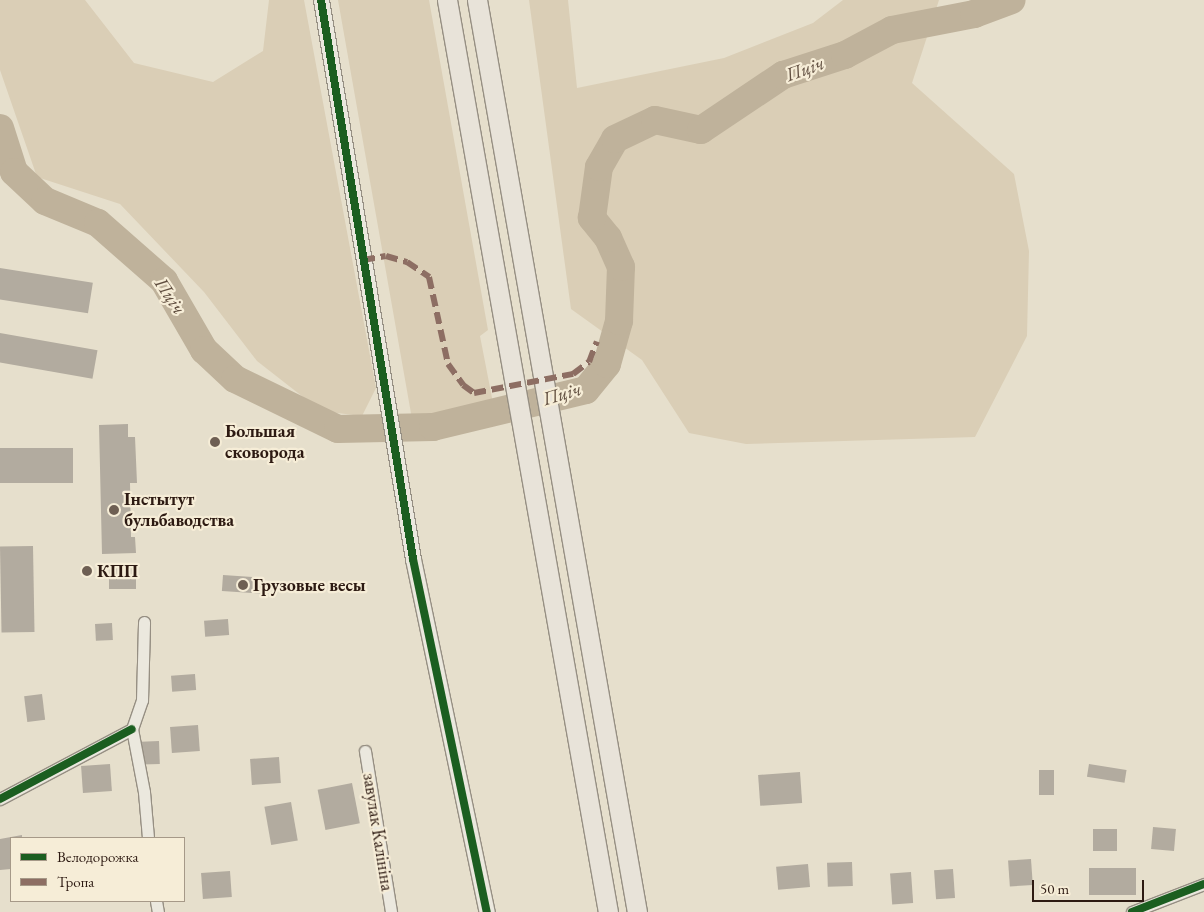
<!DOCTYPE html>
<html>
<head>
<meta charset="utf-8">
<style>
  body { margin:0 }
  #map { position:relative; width:1204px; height:912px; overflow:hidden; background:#e6dfcc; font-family:"EB Garamond",serif }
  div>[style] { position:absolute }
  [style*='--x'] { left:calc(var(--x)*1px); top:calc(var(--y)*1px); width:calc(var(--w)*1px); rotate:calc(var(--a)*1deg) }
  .green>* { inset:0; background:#daceb6 }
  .river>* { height:28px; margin:-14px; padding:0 14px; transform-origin:14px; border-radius:14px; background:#bfb29b }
  .building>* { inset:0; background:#b2ab9f; transform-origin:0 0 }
  .roads { filter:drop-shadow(1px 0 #968f83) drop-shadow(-1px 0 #968f83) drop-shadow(0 1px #968f83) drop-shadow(0 -1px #968f83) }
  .minor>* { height:11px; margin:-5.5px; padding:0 5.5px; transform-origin:5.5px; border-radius:5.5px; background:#ebe8de }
  .tertiary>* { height:15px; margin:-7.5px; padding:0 7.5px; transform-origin:7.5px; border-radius:7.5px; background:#ebe8de }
  .trunk>* { height:19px; margin:-9.5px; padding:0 9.5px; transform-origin:9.5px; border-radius:9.5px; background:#e8e3d9 }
  .quiet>* { height:6px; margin-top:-3px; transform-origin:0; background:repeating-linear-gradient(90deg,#8d6e63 0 12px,transparent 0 18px) }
  .cycleway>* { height:8px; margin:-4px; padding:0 4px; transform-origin:4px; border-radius:4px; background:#1b5e20 }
  .dots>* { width:14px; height:14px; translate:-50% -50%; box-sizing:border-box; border:2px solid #f6edd7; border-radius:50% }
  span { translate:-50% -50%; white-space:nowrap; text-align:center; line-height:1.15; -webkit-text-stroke:4.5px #f6edd7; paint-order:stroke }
  .poi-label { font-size:18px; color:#2d1a12; font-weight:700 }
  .left { translate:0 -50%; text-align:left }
  .street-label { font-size:18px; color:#2d1a12 }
  .water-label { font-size:19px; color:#614f40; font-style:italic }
  .legend { position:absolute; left:10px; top:837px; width:175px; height:65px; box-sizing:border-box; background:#f6edd7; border:1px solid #a69988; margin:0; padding:6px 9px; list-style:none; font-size:15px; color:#2d1a12 }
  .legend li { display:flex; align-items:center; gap:10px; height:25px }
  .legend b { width:25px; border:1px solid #a69988 }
  .scale { position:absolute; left:1032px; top:880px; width:112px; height:22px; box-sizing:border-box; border:2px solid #2d1a12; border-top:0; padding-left:6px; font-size:15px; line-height:18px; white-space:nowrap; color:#2d1a12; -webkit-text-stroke:4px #f6edd7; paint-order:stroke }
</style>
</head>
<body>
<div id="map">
  <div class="green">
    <i style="clip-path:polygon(0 0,85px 0,134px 63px,213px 82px,263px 51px,269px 0,304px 0,376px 388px,362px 416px,321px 411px,257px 361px,204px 292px,120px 204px,37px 177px,0 70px)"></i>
    <i style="clip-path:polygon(338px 0,429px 0,488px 330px,480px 336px,493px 403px,433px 420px,412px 419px)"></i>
    <i style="clip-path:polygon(529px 0,568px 0,577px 88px,724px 58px,813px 23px,843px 0,939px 0,912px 83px,1014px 174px,1029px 251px,1027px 336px,975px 437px,746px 444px,689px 433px,642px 360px,571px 309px)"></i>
  </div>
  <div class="river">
    <i style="--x:0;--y:128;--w:46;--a:72.3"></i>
    <i style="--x:14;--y:172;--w:42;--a:43.1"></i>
    <i style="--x:45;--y:201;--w:57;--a:22.5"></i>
    <i style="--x:98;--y:223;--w:88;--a:41.3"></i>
    <i style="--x:164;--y:281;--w:80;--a:59.9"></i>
    <i style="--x:204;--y:350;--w:42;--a:43.1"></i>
    <i style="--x:235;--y:379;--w:114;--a:25.9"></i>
    <i style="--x:338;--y:429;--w:95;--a:-1.2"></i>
    <i style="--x:433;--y:427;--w:157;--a:-13.6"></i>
    <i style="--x:586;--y:390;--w:33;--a:-51"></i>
    <i style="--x:607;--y:364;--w:45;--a:-74.4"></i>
    <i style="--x:619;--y:321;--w:54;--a:-87.9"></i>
    <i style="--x:621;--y:267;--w:32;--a:-114"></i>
    <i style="--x:608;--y:238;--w:26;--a:-129"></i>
    <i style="--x:592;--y:218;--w:51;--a:-82.2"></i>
    <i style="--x:599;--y:167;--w:32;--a:-60"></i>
    <i style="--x:615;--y:139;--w:44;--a:-25.4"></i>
    <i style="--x:655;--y:120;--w:47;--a:12.3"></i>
    <i style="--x:701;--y:130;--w:99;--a:-33.9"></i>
    <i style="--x:783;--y:75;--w:65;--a:-17.9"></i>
    <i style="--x:845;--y:55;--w:53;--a:-28"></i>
    <i style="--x:892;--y:30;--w:84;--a:-11"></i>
    <i style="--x:974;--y:14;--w:40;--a:-20.2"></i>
  </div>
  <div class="building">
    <i style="left:0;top:268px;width:94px;height:31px;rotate:9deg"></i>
    <i style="left:0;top:333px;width:99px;height:29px;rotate:10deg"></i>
    <i style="clip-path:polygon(128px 424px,128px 437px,135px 437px,137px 483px,130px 483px,131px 537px,135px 537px,136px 553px,102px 554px,99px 425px)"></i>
    <i style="left:73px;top:448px;width:35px;height:73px;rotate:90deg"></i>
    <i style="left:33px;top:546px;width:86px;height:33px;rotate:89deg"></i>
    <i style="clip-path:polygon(83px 566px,90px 566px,90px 575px,84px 575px)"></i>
    <i style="left:109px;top:567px;width:27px;height:22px"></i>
    <i style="left:223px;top:575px;width:40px;height:16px;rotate:4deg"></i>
    <i style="left:228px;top:619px;width:16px;height:24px;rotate:86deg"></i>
    <i style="left:112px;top:623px;width:17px;height:17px;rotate:87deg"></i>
    <i style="left:195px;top:674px;width:16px;height:24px;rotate:86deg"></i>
    <i style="left:42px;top:694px;width:26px;height:18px;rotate:83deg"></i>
    <i style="left:198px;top:725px;width:26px;height:28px;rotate:86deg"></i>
    <i style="left:159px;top:741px;width:23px;height:18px;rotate:88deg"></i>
    <i style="left:279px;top:757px;width:26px;height:29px;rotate:86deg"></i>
    <i style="left:110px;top:764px;width:27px;height:29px;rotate:86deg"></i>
    <i style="left:1089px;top:764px;width:38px;height:13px;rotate:9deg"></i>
    <i style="left:1039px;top:770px;width:15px;height:25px"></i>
    <i style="left:800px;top:772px;width:31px;height:42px;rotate:86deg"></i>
    <i style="left:352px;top:783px;width:41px;height:35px;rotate:79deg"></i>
    <i style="left:291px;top:802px;width:39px;height:27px;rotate:80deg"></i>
    <i style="left:1153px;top:827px;width:23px;height:22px;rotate:5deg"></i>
    <i style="left:1093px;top:829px;width:24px;height:22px"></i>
    <i style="clip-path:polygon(22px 835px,22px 838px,11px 838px,11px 869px,0 870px,0 839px)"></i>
    <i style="left:1031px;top:859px;width:26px;height:23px;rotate:86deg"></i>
    <i style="left:852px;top:862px;width:24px;height:25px;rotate:88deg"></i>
    <i style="left:808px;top:864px;width:23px;height:32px;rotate:85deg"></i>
    <i style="left:1089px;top:868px;width:47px;height:27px"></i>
    <i style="left:953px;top:869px;width:29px;height:19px;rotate:86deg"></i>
    <i style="left:230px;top:871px;width:26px;height:29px;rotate:86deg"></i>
    <i style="left:911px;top:872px;width:31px;height:21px;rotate:86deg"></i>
  </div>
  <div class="roads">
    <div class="minor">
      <i style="--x:132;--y:729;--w:64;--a:79.2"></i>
      <i style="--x:144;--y:792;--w:46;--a:85"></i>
      <i style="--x:132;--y:729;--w:31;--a:-71"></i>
      <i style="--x:142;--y:700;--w:78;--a:-88.5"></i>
      <i style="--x:365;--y:751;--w:163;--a:80.8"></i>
      <i style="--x:0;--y:799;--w:149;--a:-27.9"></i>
      <i style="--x:156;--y:901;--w:11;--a:80"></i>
      <i style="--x:1132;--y:912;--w:77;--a:-21.3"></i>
    </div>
    <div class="tertiary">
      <i style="--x:321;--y:0;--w:567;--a:80.65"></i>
      <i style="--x:413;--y:559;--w:361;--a:78.2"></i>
    </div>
    <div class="trunk">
      <i style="--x:447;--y:0;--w:926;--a:79.99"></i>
      <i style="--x:477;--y:0;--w:926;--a:80.05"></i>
    </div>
  </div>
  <div class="quiet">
    <i style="--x:363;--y:260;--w:23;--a:-10"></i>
    <i style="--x:386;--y:256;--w:22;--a:16"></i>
    <i style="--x:407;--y:262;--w:27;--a:34"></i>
    <i style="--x:429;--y:277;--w:89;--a:77.7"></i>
    <i style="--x:448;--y:364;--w:26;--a:54"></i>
    <i style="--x:463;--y:385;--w:14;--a:36"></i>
    <i style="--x:474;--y:393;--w:101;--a:-10.9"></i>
    <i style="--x:573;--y:374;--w:20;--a:-37"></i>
    <i style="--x:589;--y:362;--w:22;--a:-69"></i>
  </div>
  <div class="cycleway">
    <i style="--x:321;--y:0;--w:567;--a:80.65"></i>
    <i style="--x:413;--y:559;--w:361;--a:78.2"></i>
    <i style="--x:0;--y:799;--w:149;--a:-27.9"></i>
    <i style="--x:1132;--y:912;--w:77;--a:-21.3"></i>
  </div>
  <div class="dots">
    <i style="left:215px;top:442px;background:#6e5f53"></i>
    <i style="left:114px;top:510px;background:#6e5f53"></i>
    <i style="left:87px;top:571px;background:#6e5f53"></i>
    <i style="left:243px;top:585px;background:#6e5f53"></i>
  </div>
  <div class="poi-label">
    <span class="left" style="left:225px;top:442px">Большая<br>сковорода</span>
    <span class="left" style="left:124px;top:510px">Інстытут<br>бульбаводства</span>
    <span class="left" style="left:97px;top:571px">КПП</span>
    <span class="left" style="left:253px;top:585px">Грузовые весы</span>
  </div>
  <div class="street-label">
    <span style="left:378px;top:832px;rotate:81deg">завулак Калініна</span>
  </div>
  <div class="water-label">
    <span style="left:805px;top:69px;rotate:-20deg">Пціч</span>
    <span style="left:170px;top:296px;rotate:56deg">Пціч</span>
    <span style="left:562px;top:394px;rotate:-17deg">Пціч</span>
  </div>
  <ul class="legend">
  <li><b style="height:6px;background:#1b5e20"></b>Велодорожка</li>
  <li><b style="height:6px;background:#8d6e63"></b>Тропа</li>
  </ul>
  <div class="scale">50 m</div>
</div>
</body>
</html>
